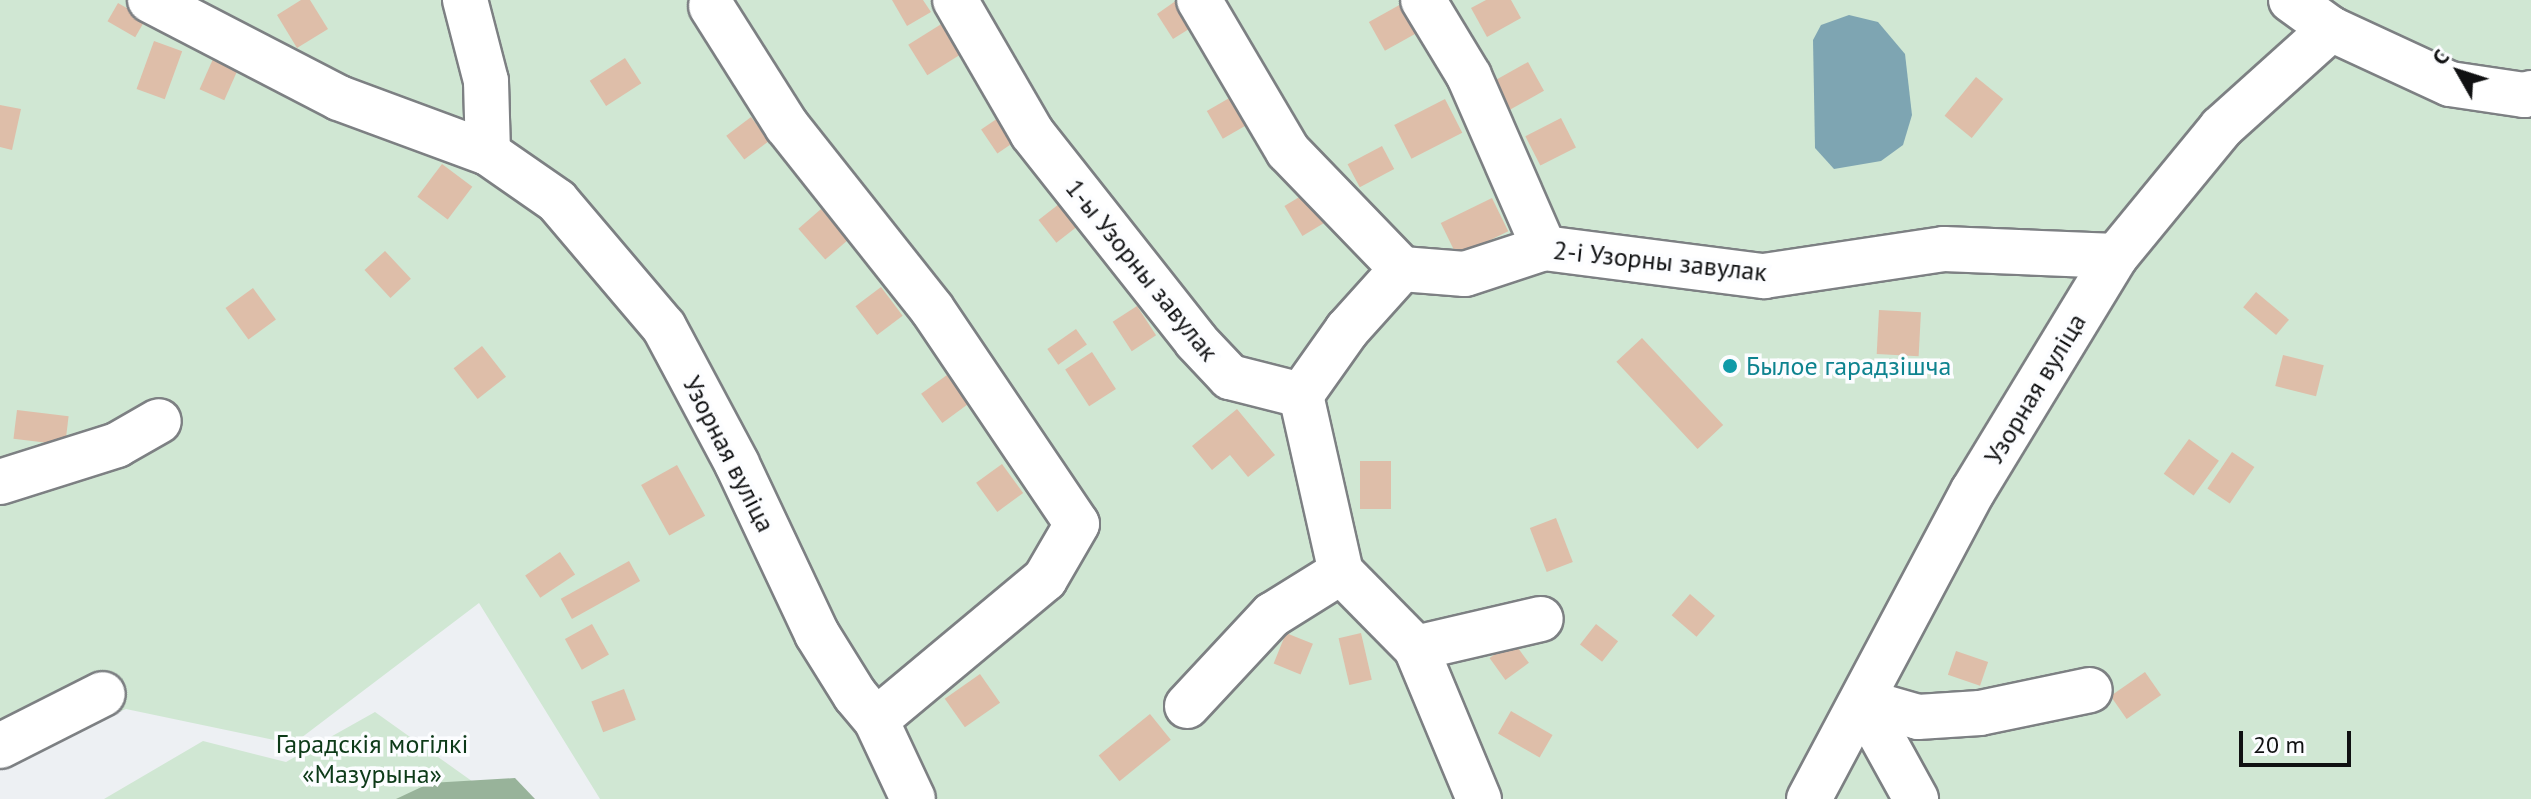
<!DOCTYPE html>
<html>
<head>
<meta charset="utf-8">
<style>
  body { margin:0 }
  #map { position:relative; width:2531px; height:799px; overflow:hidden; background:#edf0f3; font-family:"PT Sans",sans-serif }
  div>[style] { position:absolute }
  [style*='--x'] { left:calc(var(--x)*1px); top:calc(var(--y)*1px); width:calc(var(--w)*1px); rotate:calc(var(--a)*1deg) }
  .green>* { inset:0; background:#d0e7d3 }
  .forest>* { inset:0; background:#98b39a }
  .water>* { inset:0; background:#7ea5b2 }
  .building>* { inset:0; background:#debea9; transform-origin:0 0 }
  .roads { filter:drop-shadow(2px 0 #7d8083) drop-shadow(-2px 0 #7d8083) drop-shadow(0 2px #7d8083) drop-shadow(0 -2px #7d8083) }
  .minor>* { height:44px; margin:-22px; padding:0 22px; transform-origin:22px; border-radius:22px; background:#fff }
  .dots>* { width:22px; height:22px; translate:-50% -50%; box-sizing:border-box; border:4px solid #fcfdff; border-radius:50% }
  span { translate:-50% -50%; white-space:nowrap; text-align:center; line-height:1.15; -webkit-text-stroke:7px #fcfdff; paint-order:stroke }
  .street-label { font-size:26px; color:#101112 }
  .culture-label { font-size:26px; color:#0d838f }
  .left { translate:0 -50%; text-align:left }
  .park-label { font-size:26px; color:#0d3a18 }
  .north { position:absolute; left:2419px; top:32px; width:80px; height:80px; -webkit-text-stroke:6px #fcfdff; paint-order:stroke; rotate:309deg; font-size:22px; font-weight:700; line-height:32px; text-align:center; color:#101112 }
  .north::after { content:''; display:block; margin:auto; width:28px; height:36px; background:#101112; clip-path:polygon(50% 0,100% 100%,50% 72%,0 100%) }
  .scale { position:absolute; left:2239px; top:731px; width:112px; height:36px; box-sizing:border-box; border:4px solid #101112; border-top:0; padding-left:10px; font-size:24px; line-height:28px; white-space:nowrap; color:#101112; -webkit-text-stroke:6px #fcfdff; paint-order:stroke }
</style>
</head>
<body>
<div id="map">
  <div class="green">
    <i style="clip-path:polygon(0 0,2531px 0,2531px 799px,600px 799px,479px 603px,293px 744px,126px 709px,0 762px)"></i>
    <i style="clip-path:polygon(375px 712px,497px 799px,104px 799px,203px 741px,286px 762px)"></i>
  </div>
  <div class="forest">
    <i style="clip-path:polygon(515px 778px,535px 799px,396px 799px,430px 783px)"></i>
  </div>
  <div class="water">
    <i style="clip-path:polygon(1849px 15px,1878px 22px,1905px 54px,1912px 115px,1903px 145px,1881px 161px,1834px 169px,1815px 148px,1813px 40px,1821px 25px)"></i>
  </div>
  <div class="building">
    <i style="clip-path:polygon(301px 0,310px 0,328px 29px,297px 48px,277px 15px)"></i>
    <i style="clip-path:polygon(892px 0,923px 0,931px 12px,907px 26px)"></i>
    <i style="clip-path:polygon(1177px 0,1197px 24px,1173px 39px,1157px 14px)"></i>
    <i style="clip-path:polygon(1486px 0,1511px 0,1521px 18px,1487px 37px,1471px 8px)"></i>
    <i style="left:118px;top:3px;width:32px;height:21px;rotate:30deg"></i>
    <i style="left:1403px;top:3px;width:33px;height:39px;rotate:61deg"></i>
    <i style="left:943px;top:23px;width:36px;height:41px;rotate:58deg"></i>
    <i style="left:154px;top:41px;width:30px;height:51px;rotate:20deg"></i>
    <i style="left:625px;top:58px;width:30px;height:42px;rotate:57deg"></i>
    <i style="left:213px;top:59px;width:27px;height:33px;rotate:24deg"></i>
    <i style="left:1528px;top:62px;width:33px;height:39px;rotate:61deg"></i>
    <i style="left:1976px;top:77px;width:35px;height:50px;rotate:39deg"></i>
    <i style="left:1238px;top:93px;width:32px;height:36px;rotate:60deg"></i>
    <i style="left:1445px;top:99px;width:38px;height:57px;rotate:63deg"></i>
    <i style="clip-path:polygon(0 105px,21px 109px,12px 150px,0 147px)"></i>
    <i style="left:1001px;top:116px;width:29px;height:24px;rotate:56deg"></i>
    <i style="left:751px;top:117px;width:30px;height:31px;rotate:53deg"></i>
    <i style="left:1561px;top:118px;width:33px;height:40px;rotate:63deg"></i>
    <i style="left:1382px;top:146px;width:26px;height:39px;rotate:62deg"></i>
    <i style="left:442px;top:164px;width:38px;height:41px;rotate:37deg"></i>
    <i style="left:1311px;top:190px;width:35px;height:31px;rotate:59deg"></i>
    <i style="left:1492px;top:198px;width:37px;height:57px;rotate:64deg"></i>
    <i style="left:1059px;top:204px;width:29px;height:26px;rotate:52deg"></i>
    <i style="left:821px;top:209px;width:41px;height:30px;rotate:49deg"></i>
    <i style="left:385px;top:251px;width:38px;height:28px;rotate:47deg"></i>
    <i style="left:881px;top:287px;width:36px;height:32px;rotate:53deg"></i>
    <i style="left:253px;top:288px;width:39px;height:34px;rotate:54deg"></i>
    <i style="left:2256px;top:292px;width:43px;height:20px;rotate:40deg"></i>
    <i style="left:1137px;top:306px;width:35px;height:29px;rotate:57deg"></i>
    <i style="left:1879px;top:310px;width:42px;height:44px;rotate:3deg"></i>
    <i style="left:1076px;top:329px;width:19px;height:35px;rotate:55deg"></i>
    <i style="left:1642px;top:338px;width:119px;height:35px;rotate:47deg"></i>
    <i style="left:482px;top:346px;width:39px;height:36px;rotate:52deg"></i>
    <i style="left:1092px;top:352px;width:44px;height:32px;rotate:57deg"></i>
    <i style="left:2283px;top:355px;width:42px;height:32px;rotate:14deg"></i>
    <i style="left:947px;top:375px;width:36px;height:32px;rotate:54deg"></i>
    <i style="clip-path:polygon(1237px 409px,1275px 455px,1248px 477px,1230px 455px,1212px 470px,1192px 446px)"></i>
    <i style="left:17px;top:410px;width:52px;height:29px;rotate:7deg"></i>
    <i style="left:2189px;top:439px;width:37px;height:43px;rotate:36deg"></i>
    <i style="left:2232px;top:452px;width:27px;height:44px;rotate:34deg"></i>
    <i style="left:1360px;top:461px;width:31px;height:48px"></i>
    <i style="left:1002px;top:464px;width:36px;height:32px;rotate:54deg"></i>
    <i style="left:677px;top:465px;width:58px;height:41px;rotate:61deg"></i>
    <i style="left:1556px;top:518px;width:47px;height:28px;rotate:69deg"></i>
    <i style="left:560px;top:552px;width:27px;height:42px;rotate:56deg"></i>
    <i style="left:629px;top:561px;width:23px;height:78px;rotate:61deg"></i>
    <i style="left:1690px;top:594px;width:33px;height:28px;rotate:41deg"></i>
    <i style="left:592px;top:624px;width:35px;height:31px;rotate:61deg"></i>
    <i style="left:1596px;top:624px;width:28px;height:26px;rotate:38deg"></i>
    <i style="left:1286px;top:633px;width:29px;height:33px;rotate:22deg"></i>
    <i style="left:1361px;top:633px;width:48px;height:23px;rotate:77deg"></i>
    <i style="left:1513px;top:641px;width:27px;height:29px;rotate:54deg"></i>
    <i style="left:1956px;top:651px;width:34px;height:25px;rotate:19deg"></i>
    <i style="left:2145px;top:672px;width:28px;height:42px;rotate:55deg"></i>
    <i style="left:980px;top:674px;width:35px;height:43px;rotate:55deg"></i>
    <i style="left:624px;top:689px;width:33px;height:35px;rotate:69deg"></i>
    <i style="left:1511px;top:711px;width:48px;height:26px;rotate:30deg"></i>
    <i style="left:1150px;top:714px;width:33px;height:66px;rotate:51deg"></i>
  </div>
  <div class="roads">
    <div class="minor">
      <i style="--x:150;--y:0;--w:213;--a:27.4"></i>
      <i style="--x:339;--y:98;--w:159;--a:20.3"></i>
      <i style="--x:488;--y:153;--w:72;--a:-91.6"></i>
      <i style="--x:486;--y:81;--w:84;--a:-104.5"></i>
      <i style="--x:955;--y:0;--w:154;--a:59.9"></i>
      <i style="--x:1032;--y:133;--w:265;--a:51.7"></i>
      <i style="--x:1196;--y:341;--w:50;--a:46.6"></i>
      <i style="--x:1230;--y:377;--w:73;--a:14.2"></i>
      <i style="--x:1301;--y:395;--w:181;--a:77.3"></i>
      <i style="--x:1341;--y:572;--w:107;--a:45.4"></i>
      <i style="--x:1416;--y:648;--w:164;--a:67.4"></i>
      <i style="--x:1199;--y:0;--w:175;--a:59.5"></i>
      <i style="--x:1288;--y:151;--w:164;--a:46"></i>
      <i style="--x:1402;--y:269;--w:63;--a:4.5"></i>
      <i style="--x:1465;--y:274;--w:83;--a:-18.2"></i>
      <i style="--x:1544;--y:248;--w:222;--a:7.3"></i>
      <i style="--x:1764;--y:276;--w:182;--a:-8.5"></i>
      <i style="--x:1944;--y:249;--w:172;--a:2.3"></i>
      <i style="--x:1423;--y:0;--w:89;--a:58.8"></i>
      <i style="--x:1469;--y:76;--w:188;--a:66.4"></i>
      <i style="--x:2291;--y:0;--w:49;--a:35.9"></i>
      <i style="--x:2331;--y:29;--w:131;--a:24.8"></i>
      <i style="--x:2450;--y:84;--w:75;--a:8.5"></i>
      <i style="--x:2524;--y:95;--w:7;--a:-16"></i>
      <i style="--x:711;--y:6;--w:142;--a:57.7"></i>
      <i style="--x:787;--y:126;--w:233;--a:51.6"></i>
      <i style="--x:932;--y:309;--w:259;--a:56"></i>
      <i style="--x:1077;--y:524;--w:64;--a:120.2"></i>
      <i style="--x:1045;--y:579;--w:220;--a:140.2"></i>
      <i style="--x:488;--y:153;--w:84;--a:34.8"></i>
      <i style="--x:557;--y:201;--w:165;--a:49.7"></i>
      <i style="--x:664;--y:327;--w:155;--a:61.9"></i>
      <i style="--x:737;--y:464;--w:188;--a:64.8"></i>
      <i style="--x:817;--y:634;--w:72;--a:58.1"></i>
      <i style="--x:855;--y:695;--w:33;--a:50"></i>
      <i style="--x:876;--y:720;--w:87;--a:64.9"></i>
      <i style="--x:1301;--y:395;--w:80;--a:-54.7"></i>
      <i style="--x:1347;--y:330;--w:82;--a:-48"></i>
      <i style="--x:0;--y:482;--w:123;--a:-17.5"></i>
      <i style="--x:117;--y:445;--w:48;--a:-29.7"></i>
      <i style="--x:1416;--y:648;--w:128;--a:-13.1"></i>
      <i style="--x:1862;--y:701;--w:58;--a:15.9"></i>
      <i style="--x:1918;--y:717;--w:62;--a:-3.7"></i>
      <i style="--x:1980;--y:713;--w:112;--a:-11.8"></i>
      <i style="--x:1862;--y:701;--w:112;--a:61.1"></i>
      <i style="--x:1187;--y:706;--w:125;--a:-47"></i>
      <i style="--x:1272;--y:615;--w:81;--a:-31.9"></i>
      <i style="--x:0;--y:746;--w:115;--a:-26.8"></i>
      <i style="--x:1809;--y:799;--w:349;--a:-62"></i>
      <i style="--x:1973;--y:491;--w:275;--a:-58.7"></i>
      <i style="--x:2116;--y:256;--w:166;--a:-50.6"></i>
      <i style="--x:2221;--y:128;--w:148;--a:-42"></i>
    </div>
  </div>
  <div class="dots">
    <i style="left:1730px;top:366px;background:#0f9aa8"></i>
  </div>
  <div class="street-label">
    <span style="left:1660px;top:261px;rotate:6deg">2-і Узорны завулак</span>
    <span style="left:1142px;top:270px;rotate:51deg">1-ы Узорны завулак</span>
    <span style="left:2035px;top:389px;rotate:-59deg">Узорная вуліца</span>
    <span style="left:729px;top:454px;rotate:63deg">Узорная вуліца</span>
  </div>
  <div class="culture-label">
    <span class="left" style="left:1746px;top:366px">Былое гарадзішча</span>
  </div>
  <div class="park-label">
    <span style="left:372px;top:759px">Гарадскія могілкі<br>«Мазурына»</span>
  </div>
  <div class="north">С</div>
  <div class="scale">20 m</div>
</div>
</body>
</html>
